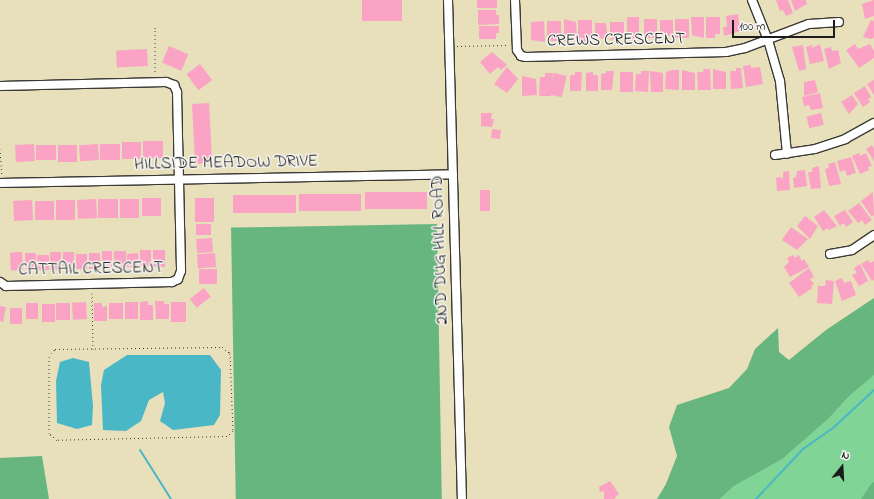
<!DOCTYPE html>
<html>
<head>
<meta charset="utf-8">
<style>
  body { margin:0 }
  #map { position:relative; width:874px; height:499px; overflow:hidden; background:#e8dfbb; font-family:"Indie Flower",sans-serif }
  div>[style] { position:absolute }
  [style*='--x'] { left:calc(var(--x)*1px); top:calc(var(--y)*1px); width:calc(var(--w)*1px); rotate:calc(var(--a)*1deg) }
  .green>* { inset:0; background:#80d496 }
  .forest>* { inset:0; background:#68b67f; transform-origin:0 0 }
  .water>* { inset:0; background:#4ab7c6 }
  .stream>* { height:2px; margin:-1px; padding:0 1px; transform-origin:1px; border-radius:1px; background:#4ab7c6 }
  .building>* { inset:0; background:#faa3c4; transform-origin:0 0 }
  .path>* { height:1px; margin-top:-0.5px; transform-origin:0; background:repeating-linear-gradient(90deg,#3b3934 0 1px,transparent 0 4px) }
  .roads { filter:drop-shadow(1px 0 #3b3934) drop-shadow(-1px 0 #3b3934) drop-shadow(0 1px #3b3934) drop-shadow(0 -1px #3b3934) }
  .minor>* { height:8px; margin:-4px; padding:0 4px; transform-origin:4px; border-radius:4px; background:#fff }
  span { translate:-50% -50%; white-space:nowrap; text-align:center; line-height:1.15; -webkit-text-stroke:3px #f6f6f2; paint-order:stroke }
  .street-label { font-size:17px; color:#1c1c1c }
  .north { position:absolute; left:822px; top:447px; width:40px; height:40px; -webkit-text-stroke:3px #f6f6f2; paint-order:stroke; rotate:18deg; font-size:11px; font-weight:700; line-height:16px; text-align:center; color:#1c1c1c }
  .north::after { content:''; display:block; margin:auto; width:14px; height:18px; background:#1c1c1c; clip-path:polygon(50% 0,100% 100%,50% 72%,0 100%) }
  .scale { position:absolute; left:732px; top:20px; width:103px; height:18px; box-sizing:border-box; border:2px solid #1c1c1c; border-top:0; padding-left:5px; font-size:12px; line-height:14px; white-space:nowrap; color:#1c1c1c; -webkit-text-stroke:3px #f6f6f2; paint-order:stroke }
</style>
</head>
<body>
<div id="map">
  <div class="green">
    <i style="clip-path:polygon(874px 305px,874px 499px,720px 499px,734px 486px,779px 460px)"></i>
  </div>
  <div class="forest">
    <i style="left:437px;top:224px;width:275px;height:206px;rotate:89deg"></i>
    <i style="clip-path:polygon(874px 298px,874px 375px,849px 396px,829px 418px,782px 459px,734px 486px,720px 499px,657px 499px,666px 484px,677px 456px,669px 427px,677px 405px,729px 388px,747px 369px,755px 349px,778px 328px,779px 352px,789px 360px,826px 330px)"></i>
    <i style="clip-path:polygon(42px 456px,49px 499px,0 499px,0 458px)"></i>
    <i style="clip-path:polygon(874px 482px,874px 499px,861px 499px,871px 484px)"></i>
  </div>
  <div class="water">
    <i style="clip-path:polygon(127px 355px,210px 355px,221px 370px,220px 415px,214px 425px,173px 430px,160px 421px,165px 403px,163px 392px,149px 400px,141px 421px,126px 431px,103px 430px,101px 385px,104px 370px)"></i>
    <i style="clip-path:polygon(73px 358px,89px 362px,93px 406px,92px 425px,77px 429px,57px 423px,56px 381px,60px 362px)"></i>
  </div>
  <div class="stream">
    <i style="--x:140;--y:450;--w:58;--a:57.7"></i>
    <i style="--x:756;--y:499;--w:69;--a:-46.8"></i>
    <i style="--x:803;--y:449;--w:37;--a:-35"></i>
    <i style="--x:833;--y:428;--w:56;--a:-42.8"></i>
  </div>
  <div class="building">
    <i style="left:362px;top:0;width:40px;height:21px"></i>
    <i style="left:477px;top:0;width:20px;height:8px"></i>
    <i style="clip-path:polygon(776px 0,788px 0,793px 13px,786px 16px,783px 10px,780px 11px)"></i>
    <i style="clip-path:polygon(791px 0,806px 0,807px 4px,795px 11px)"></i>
    <i style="clip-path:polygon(874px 0,874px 16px,865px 19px,862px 4px)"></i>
    <i style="clip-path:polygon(478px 10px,496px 10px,496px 15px,499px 15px,499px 24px,478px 25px)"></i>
    <i style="clip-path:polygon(738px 14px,740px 31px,724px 36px,723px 27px,727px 27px,726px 16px)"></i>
    <i style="left:639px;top:17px;width:22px;height:12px;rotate:90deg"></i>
    <i style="clip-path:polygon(691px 17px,704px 17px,704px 38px,692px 35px)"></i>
    <i style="clip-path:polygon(706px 17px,720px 17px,720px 34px,715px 34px,715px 38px,706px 38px)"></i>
    <i style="clip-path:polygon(564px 19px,576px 22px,577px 40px,564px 41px)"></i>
    <i style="left:644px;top:19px;width:13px;height:19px"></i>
    <i style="left:675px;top:19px;width:14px;height:19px"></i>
    <i style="clip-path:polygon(578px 20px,592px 20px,592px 38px,587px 38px,587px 42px,578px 42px)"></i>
    <i style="left:660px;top:20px;width:13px;height:16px"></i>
    <i style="clip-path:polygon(871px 20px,874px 21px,874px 38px,871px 39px,863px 37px)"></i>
    <i style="clip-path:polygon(544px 21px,545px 42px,531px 40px,531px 22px)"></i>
    <i style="left:561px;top:21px;width:20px;height:14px;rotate:90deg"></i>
    <i style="clip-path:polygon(610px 22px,624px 22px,624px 37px,610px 40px)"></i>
    <i style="clip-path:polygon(595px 23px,606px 23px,608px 40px,595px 37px)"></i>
    <i style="clip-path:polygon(479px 26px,499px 26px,499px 33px,496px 33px,496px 39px,479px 39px)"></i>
    <i style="clip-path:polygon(820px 44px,824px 61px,810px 64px,806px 47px,812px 45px,812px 48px)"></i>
    <i style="clip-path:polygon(855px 44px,858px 49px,870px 44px,874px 51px,874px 58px,859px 68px,846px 50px)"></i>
    <i style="clip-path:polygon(803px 45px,806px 69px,799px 71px,792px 47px)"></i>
    <i style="left:169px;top:46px;width:21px;height:18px;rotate:23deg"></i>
    <i style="clip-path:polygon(831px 47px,832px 51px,838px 50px,841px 63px,829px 69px,824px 49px)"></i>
    <i style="left:147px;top:49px;width:17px;height:31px;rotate:87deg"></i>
    <i style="clip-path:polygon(492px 52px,507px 65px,501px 70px,498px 67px,490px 74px,480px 62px)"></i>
    <i style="left:200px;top:64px;width:20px;height:17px;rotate:53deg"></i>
    <i style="clip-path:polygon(751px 65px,751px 68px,760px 67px,763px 84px,746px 87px,743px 66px)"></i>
    <i style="clip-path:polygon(507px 67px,518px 79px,507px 93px,494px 84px)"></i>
    <i style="clip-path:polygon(736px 68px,741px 68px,743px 88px,731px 89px,730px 71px,736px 71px)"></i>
    <i style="clip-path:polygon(704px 69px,710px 69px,711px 90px,698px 90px,697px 72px,703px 72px)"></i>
    <i style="clip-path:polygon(713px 69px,726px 72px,726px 89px,713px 89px)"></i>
    <i style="clip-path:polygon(672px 70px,679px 70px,679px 90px,665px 89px,666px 72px)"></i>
    <i style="clip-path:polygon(682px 70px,695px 73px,695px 90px,682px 90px)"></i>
    <i style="clip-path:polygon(606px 71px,614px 71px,612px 90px,601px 90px,601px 74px,606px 73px)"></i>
    <i style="clip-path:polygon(641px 71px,649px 71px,648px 92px,635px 91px,636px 74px,641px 74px)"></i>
    <i style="clip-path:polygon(650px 71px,663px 73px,663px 92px,651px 92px)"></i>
    <i style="clip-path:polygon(575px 72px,582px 72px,581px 91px,570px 91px,570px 75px,575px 75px)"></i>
    <i style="clip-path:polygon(593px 72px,593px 75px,598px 75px,598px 91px,586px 91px,586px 73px)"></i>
    <i style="left:620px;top:72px;width:13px;height:20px"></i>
    <i style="clip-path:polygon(545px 73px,553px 73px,551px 96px,539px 96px,540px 77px,545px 77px)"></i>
    <i style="left:554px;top:73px;width:13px;height:22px;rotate:13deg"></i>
    <i style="clip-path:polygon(522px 76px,536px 79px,537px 95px,522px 96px)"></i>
    <i style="clip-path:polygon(815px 80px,818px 92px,804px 96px,804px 82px)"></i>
    <i style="clip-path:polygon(874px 80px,874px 95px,867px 84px)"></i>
    <i style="clip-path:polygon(865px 86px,871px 97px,868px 99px,870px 102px,863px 107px,854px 93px)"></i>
    <i style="clip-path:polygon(820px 93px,823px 108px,811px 110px,809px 105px,804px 106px,802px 97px)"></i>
    <i style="clip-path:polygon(852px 95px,858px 104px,849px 114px,841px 102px)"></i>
    <i style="left:209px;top:103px;width:60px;height:17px;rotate:87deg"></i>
    <i style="clip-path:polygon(481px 113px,492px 113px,491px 119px,494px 119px,492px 127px,481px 126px)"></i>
    <i style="left:821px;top:113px;width:12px;height:15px;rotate:76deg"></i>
    <i style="left:492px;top:129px;width:9px;height:9px;rotate:6deg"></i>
    <i style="left:163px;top:141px;width:17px;height:20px;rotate:90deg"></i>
    <i style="left:122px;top:142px;width:19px;height:17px"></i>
    <i style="left:34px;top:144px;width:17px;height:19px;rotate:87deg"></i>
    <i style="left:98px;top:144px;width:16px;height:19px;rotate:86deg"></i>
    <i style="left:100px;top:144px;width:20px;height:16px"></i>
    <i style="left:56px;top:145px;width:15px;height:20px;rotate:90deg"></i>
    <i style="left:58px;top:145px;width:19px;height:17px"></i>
    <i style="clip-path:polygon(872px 145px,874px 149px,874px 161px,866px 149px)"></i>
    <i style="clip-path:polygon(859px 153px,860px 156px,866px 153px,872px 166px,868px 167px,869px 170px,860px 174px,852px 156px)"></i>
    <i style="clip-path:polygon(851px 157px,856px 173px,847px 176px,845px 170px,840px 172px,837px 161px)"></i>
    <i style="clip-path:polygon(835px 162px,841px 184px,829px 186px,825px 169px,829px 168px,828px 164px)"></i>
    <i style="clip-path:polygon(819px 166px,821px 188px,811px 189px,808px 172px,812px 172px,812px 168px)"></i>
    <i style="clip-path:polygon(805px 170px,807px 186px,794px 188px,793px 178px,796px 177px,797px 171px)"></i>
    <i style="clip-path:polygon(789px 171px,790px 190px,777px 191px,776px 178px,780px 177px,783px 179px,783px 172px)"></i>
    <i style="left:480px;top:190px;width:10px;height:21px"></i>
    <i style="left:427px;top:192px;width:17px;height:62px;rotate:90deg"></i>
    <i style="clip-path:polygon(873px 192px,874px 215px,872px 217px,861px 201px)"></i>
    <i style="left:361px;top:194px;width:17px;height:62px;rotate:90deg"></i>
    <i style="left:296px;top:195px;width:18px;height:63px;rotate:90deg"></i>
    <i style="left:161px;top:198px;width:18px;height:19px;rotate:90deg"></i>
    <i style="left:195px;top:198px;width:19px;height:12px"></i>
    <i style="left:96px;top:199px;width:19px;height:19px;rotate:87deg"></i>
    <i style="left:118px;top:199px;width:19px;height:20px;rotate:90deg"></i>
    <i style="left:120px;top:199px;width:19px;height:19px"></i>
    <i style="left:32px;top:200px;width:20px;height:19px;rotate:87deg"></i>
    <i style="left:56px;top:200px;width:19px;height:20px"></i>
    <i style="left:35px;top:201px;width:19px;height:19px"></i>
    <i style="clip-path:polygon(859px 203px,872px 220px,865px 225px,862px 220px,858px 223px,848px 211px)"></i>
    <i style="left:214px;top:210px;width:12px;height:19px;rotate:90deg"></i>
    <i style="clip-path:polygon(824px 210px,837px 226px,829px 230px,828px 228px,823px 231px,814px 217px)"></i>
    <i style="clip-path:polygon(845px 210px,853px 222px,846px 227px,844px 223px,840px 226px,834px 216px)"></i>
    <i style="clip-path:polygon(805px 216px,818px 226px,810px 239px,797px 226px)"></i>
    <i style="left:196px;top:224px;width:15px;height:11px"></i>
    <i style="clip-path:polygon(791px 227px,808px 239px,797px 250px,782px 240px)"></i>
    <i style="left:212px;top:238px;width:14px;height:16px;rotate:86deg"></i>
    <i style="left:151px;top:250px;width:16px;height:11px;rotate:90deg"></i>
    <i style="left:153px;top:250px;width:12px;height:17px"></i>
    <i style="left:102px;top:251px;width:10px;height:18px"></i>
    <i style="left:114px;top:251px;width:12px;height:17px"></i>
    <i style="left:22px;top:252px;width:18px;height:12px;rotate:87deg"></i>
    <i style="left:50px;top:252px;width:11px;height:18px"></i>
    <i style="left:63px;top:252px;width:11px;height:17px"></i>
    <i style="left:25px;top:253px;width:11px;height:16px"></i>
    <i style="left:100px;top:253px;width:16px;height:11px;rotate:90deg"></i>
    <i style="clip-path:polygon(138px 253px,139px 267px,127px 267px,127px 254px)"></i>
    <i style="left:215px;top:253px;width:14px;height:18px;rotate:86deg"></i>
    <i style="left:76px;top:254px;width:11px;height:15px"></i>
    <i style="left:37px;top:255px;width:12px;height:15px"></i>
    <i style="clip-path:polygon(793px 255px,795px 258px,799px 255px,802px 261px,804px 259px,809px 267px,790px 277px,784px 267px,789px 262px,787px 258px)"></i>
    <i style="clip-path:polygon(868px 260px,870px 263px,874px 261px,874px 280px,872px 281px,861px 264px)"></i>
    <i style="clip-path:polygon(860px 264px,868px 281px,859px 286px,852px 275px,857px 273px,854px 268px)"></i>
    <i style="clip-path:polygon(809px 268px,814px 277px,810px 279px,814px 284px,811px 286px,812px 288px,799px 297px,789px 283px)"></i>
    <i style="left:199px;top:269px;width:18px;height:15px"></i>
    <i style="clip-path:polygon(842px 278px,844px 283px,851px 281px,856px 295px,842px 301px,835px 281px)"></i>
    <i style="clip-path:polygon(826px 280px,834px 281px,832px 304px,817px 303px,818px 286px,825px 286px)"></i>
    <i style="left:204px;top:288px;width:11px;height:18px;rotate:52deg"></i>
    <i style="clip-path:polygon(148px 301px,148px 305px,153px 305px,153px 320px,140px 320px,140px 302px)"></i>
    <i style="clip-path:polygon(155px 301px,164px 301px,164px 304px,169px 304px,169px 319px,156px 319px)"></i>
    <i style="left:86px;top:302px;width:17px;height:14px;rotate:87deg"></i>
    <i style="left:125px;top:302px;width:13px;height:17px"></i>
    <i style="left:171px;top:302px;width:15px;height:20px"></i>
    <i style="left:26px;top:303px;width:12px;height:16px"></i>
    <i style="left:56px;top:303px;width:14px;height:17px"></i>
    <i style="clip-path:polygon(94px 303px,102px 303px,102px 307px,107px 306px,107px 321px,94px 321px)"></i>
    <i style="left:109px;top:303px;width:14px;height:16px"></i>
    <i style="left:42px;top:304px;width:13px;height:18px"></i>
    <i style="clip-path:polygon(0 306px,6px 307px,3px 322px,0 321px)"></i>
    <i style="left:10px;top:308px;width:12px;height:16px"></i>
    <i style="clip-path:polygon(610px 481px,619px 494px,614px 499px,604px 499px,604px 491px,600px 492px,599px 487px)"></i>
  </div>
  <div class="path">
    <i style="--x:155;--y:27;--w:47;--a:90"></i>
    <i style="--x:457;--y:46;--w:52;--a:-1.1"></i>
    <i style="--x:0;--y:149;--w:26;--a:86"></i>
    <i style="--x:92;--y:293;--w:56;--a:89"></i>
    <i style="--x:222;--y:347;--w:10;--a:37"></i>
    <i style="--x:230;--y:353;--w:78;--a:87.8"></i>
    <i style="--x:233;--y:431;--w:8;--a:140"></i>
    <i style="--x:227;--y:436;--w:170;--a:178.7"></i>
    <i style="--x:57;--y:440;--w:11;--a:-139"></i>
    <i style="--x:49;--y:433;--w:76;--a:-90"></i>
    <i style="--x:49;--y:357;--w:10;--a:-53"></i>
    <i style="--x:55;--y:349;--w:167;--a:-0.7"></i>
  </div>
  <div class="roads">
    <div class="minor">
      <i style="--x:448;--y:0;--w:499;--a:88.4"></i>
      <i style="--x:515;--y:0;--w:50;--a:87.7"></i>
      <i style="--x:517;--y:50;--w:7;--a:56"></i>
      <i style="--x:521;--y:56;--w:5;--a:11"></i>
      <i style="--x:526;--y:57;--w:200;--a:-1.4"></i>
      <i style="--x:726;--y:52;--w:19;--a:-12"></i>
      <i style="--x:745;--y:48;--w:68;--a:-20.6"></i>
      <i style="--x:809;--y:24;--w:30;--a:-4"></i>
      <i style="--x:752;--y:0;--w:43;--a:68.2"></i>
      <i style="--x:768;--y:40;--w:43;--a:73.7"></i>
      <i style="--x:780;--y:81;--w:73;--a:84.5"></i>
      <i style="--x:0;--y:86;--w:166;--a:-1.4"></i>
      <i style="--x:166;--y:82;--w:9;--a:21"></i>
      <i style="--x:174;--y:85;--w:8;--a:67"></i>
      <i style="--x:177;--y:92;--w:179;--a:88.7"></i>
      <i style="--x:181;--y:271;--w:9;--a:111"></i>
      <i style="--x:178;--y:279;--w:7;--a:153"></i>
      <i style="--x:172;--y:282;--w:166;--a:178.6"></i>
      <i style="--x:6;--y:286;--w:7;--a:-146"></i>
      <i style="--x:775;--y:155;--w:40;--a:-8.5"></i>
      <i style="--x:815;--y:149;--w:32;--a:-18"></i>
      <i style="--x:845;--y:139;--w:33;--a:-29"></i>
      <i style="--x:0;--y:183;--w:453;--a:-1.1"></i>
      <i style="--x:830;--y:254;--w:22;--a:-10"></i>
      <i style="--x:852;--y:250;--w:27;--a:-34"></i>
    </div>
  </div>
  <div class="street-label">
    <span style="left:616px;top:40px;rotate:-1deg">CREWS CRESCENT</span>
    <span style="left:226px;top:163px;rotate:-1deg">HILLSIDE MEADOW DRIVE</span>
    <span style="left:440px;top:250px;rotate:-92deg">2ND DUG HILL ROAD</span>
    <span style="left:91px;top:269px;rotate:-1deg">CATTAIL CRESCENT</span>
  </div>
  <div class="north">N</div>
  <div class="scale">100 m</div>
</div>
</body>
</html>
